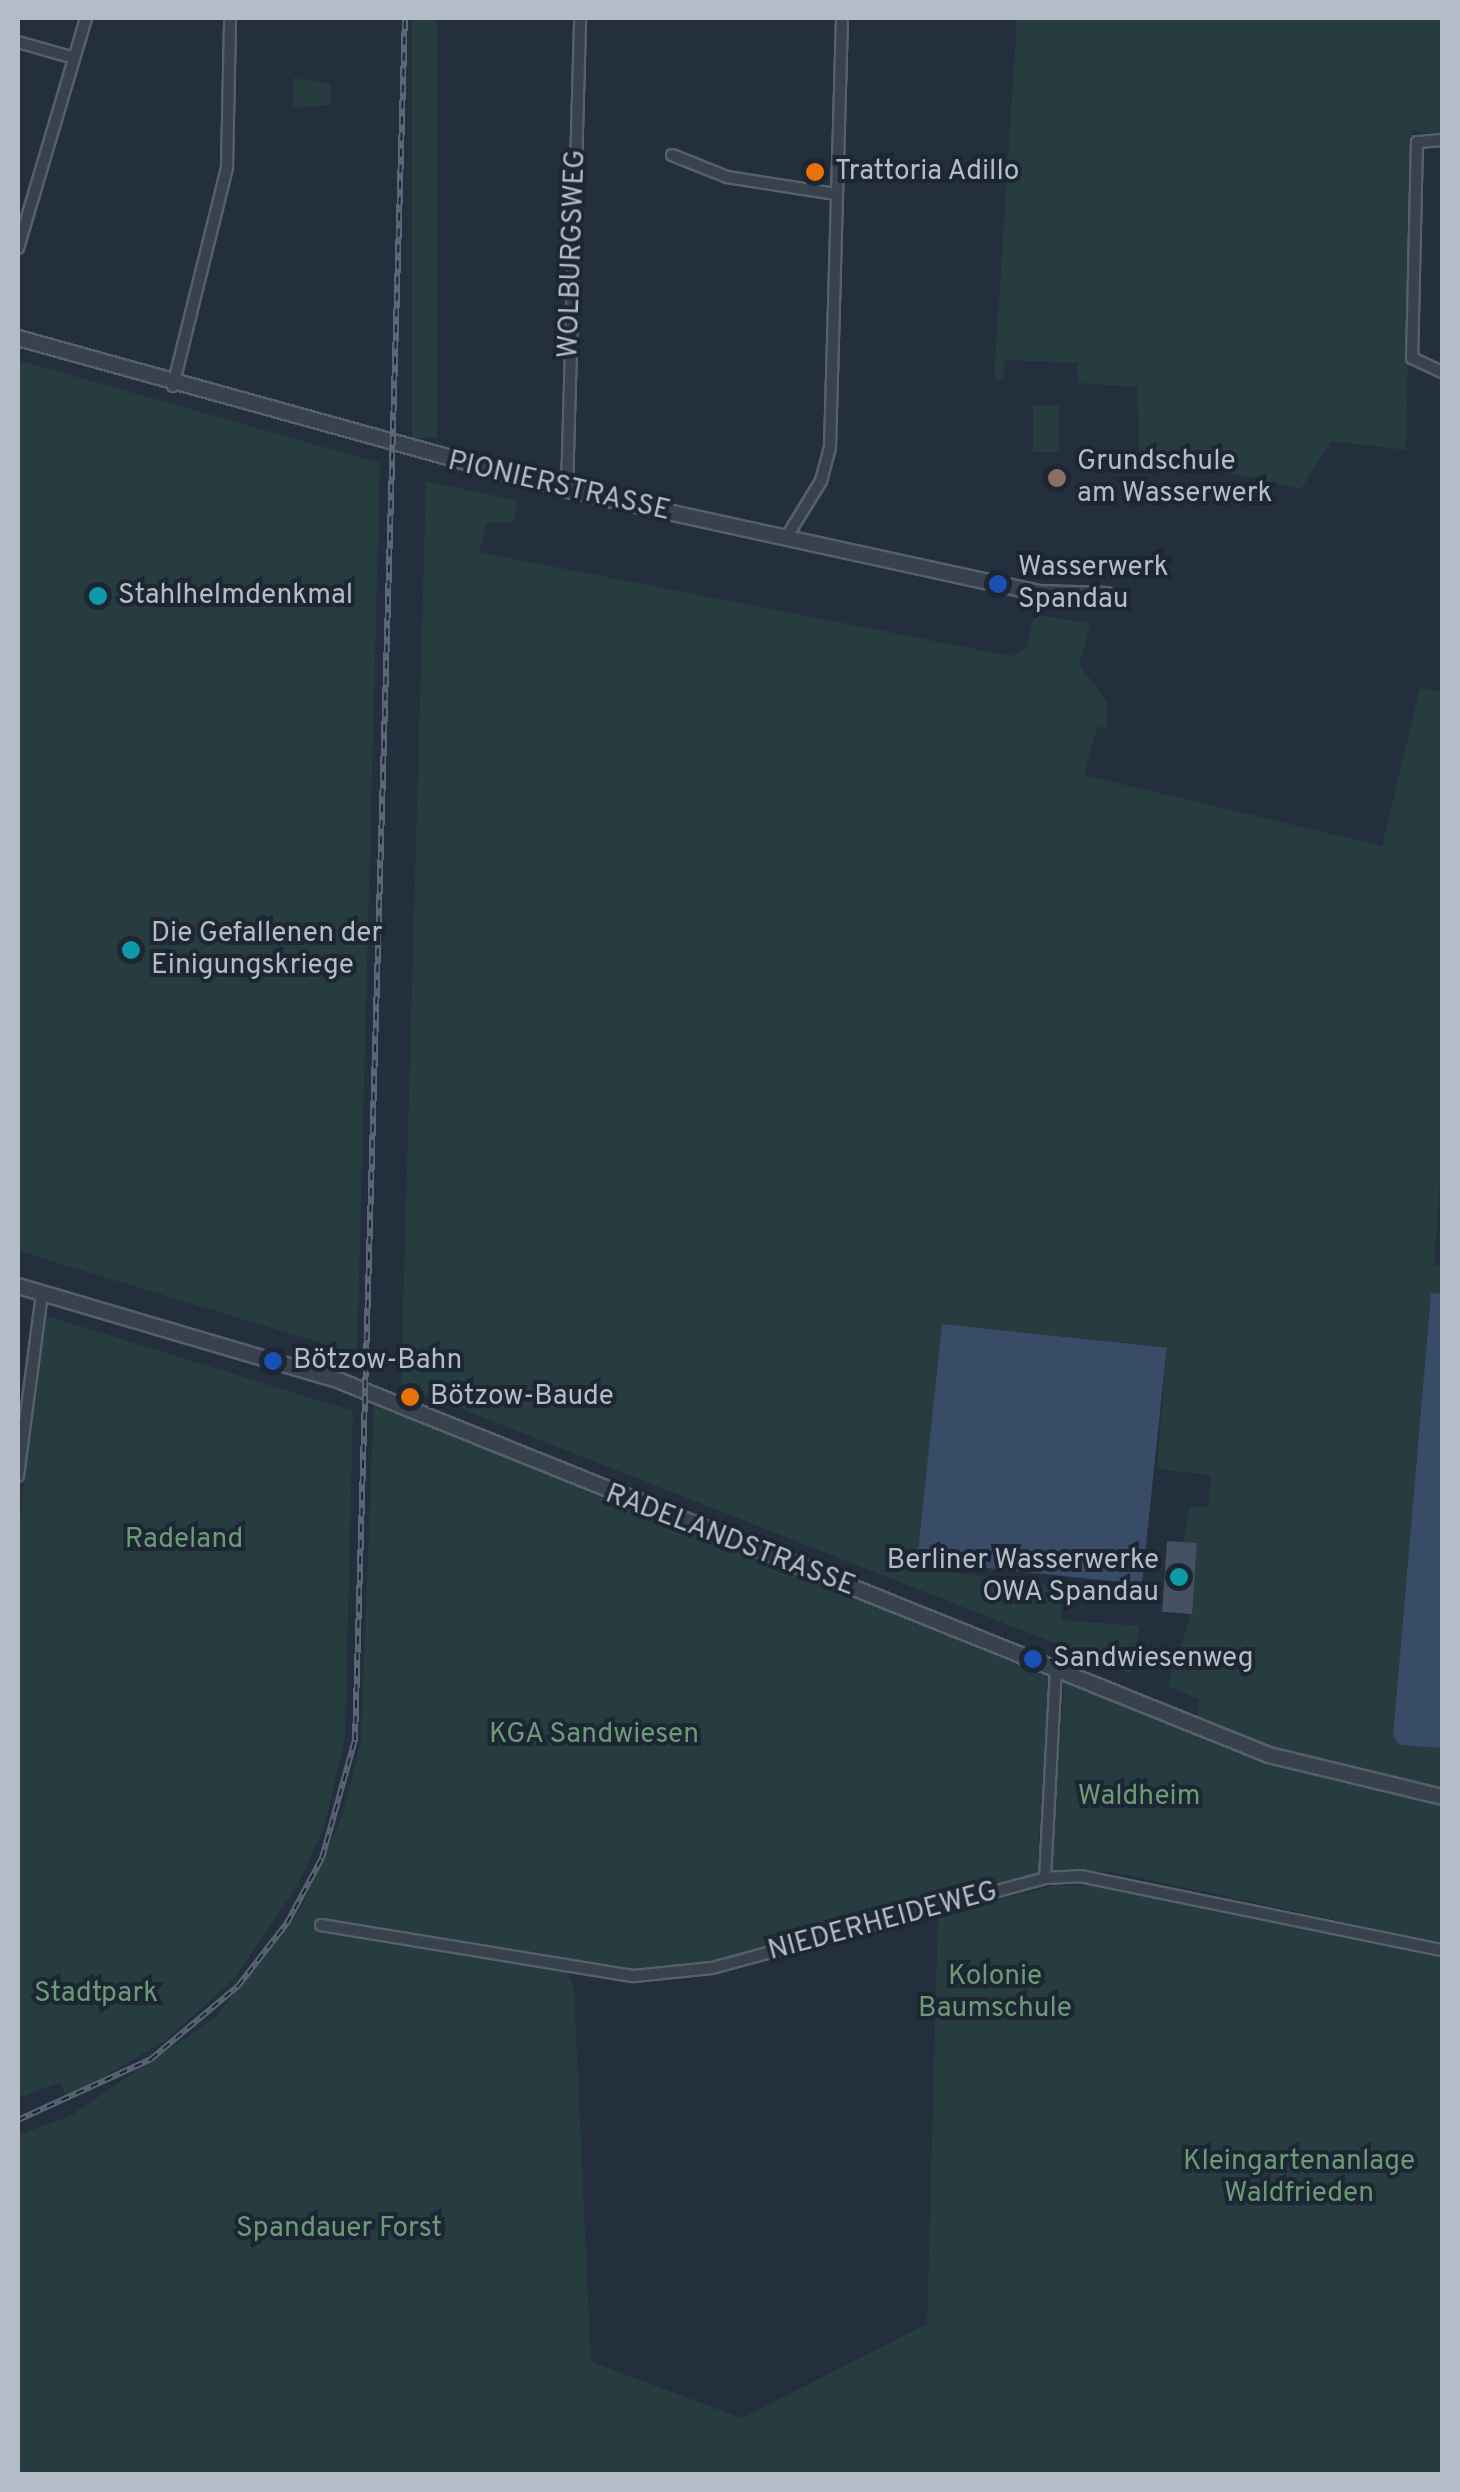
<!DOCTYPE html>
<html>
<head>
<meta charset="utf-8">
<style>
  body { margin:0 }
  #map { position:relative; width:1460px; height:2492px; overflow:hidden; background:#242f3e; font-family:Overpass,sans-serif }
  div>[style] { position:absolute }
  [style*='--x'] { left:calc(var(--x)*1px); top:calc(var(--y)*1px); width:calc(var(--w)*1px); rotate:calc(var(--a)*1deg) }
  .green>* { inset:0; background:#263c3f; transform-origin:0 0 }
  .water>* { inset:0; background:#394c67; transform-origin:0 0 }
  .building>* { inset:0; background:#455162; transform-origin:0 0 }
  .roads { filter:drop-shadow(2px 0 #565f6c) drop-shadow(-2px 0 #565f6c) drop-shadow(0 2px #565f6c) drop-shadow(0 -2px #565f6c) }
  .minor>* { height:10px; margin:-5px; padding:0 5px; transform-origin:5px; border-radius:5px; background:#38414e }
  .tertiary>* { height:14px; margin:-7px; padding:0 7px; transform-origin:7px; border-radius:7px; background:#38414e }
  .rail>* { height:6px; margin-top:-3px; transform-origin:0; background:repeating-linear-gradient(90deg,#1d2633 0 8px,#5a6575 0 16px); box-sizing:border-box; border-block:2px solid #5a6575 }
  .dots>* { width:28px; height:28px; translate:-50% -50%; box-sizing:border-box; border:5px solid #1d2633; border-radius:50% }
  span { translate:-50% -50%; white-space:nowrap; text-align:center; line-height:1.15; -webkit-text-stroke:8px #1d2633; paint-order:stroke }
  .poi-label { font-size:28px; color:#b4bcc9 }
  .left { translate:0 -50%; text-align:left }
  .right { translate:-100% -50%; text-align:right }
  .street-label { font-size:28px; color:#b4bcc9 }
  .park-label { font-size:28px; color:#6b9a76 }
  .frame { position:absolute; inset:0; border:20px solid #b4bcc9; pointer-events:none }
</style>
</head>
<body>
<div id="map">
  <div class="green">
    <i style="left:412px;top:18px;width:25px;height:420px"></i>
    <i style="clip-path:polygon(1017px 18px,1442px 18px,1442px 136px,1413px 131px,1406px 450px,1331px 441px,1301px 489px,1139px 452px,1137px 387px,1078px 383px,1078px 363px,1005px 360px,1003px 379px,994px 379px)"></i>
    <i style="clip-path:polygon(293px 78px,330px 84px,330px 105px,293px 108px)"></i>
    <i style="clip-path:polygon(18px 360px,380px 463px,357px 1354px,18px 1251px)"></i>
    <i style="left:1033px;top:405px;width:26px;height:47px"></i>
    <i style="clip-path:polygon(426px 481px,518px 501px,513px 523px,487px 522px,479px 552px,1011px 656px,1027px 648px,1034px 615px,1091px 623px,1079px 664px,1107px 702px,1106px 728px,1097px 727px,1084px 775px,1382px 846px,1420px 688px,1442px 692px,1442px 1153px,1434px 1265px,1442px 1266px,1442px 1294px,1431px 1293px,1393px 1736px,1400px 1745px,1442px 1747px,1442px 1792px,1270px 1751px,1197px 1722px,1199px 1699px,1168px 1686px,1191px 1615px,1197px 1544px,1183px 1542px,1190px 1506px,1208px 1507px,1211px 1475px,1157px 1469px,1167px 1347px,942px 1324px,924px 1569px,1063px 1586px,1061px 1620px,1140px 1626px,1130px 1673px,401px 1385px)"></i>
    <i style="clip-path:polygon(44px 1315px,353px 1411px,345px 1737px,325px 1825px,298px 1885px,234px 1979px,166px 2040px,66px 2099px,61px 2082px,18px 2098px,18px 1535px)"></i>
    <i style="clip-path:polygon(374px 1396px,1049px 1678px,1037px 1875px,709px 1963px,628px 1972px,479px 1953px,566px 1970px,574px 1988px,591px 2362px,742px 2418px,927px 2324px,938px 1915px,1057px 1885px,1116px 1887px,1442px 1950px,1442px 2474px,18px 2474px,18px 2135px,70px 2116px,215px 2018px,301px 1909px,344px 1811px,361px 1740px)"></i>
    <i style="clip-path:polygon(1064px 1682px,1266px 1762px,1442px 1804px,1442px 1943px,1113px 1872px,1052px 1870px)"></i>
  </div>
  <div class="water">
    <i style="clip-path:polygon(1431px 1293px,1442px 1294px,1441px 1748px,1400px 1745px,1393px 1736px)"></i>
    <i style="left:942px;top:1324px;width:226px;height:238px;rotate:6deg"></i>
  </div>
  <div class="building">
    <i style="left:1167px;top:1541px;width:30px;height:71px;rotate:4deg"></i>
  </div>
  <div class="roads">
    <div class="minor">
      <i style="--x:18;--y:42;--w:58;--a:15.9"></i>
      <i style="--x:1442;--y:140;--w:25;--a:175"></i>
      <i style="--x:1417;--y:142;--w:216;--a:91.3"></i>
      <i style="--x:1412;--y:358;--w:33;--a:25"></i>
      <i style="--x:672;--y:155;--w:59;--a:21.8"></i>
      <i style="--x:727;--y:177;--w:110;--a:8.9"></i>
      <i style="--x:18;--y:248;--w:240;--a:-73.5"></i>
      <i style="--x:173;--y:386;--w:226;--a:-76.1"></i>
      <i style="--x:227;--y:167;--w:149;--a:-88.8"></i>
      <i style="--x:567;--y:490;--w:472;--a:-88.4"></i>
      <i style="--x:786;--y:538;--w:67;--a:-58.4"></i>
      <i style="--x:821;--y:481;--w:34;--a:-75"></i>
      <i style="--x:830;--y:448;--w:430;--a:-88.4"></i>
      <i style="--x:18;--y:1476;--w:185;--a:-82.5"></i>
      <i style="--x:1045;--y:1878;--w:210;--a:-87"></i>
      <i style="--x:321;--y:1925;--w:317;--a:9.3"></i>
      <i style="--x:634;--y:1976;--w:78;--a:-5.9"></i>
      <i style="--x:712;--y:1968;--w:345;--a:-15.1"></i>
      <i style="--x:1045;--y:1878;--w:35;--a:-3"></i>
      <i style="--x:1080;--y:1876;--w:369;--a:11.6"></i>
    </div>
    <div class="tertiary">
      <i style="--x:18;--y:338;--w:570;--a:15.48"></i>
      <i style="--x:567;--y:490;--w:484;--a:12.3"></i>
      <i style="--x:1040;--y:593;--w:67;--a:1.7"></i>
      <i style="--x:18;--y:1286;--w:336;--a:16.4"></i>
      <i style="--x:340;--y:1381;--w:1001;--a:21.93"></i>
      <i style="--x:1269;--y:1755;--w:178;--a:13.6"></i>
    </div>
  </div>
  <div class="rail">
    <i style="--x:18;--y:2120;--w:146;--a:-24.6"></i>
    <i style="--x:151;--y:2059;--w:114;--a:-40"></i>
    <i style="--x:238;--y:1986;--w:80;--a:-52.1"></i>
    <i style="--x:287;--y:1923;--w:74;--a:-61.7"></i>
    <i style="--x:322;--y:1858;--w:123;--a:-74.4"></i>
    <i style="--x:355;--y:1740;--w:1723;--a:-88.34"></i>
  </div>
  <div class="dots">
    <i style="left:815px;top:172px;background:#e8710a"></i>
    <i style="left:1057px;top:478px;background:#8d6e63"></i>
    <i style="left:998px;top:584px;background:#1a4fb4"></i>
    <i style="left:98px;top:596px;background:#0f9aa8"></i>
    <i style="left:131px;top:950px;background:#0f9aa8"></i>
    <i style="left:273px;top:1361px;background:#1a4fb4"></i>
    <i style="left:410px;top:1397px;background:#e8710a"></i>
    <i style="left:1179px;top:1577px;background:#0f9aa8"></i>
    <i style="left:1033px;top:1659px;background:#1a4fb4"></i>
  </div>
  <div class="poi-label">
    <span class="left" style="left:835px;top:172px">Trattoria Adillo</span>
    <span class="left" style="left:1077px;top:478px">Grundschule<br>am Wasserwerk</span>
    <span class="left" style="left:1018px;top:584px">Wasserwerk<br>Spandau</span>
    <span class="left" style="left:118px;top:596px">Stahlhelmdenkmal</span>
    <span class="left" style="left:151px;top:950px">Die Gefallenen der<br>Einigungskriege</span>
    <span class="left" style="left:293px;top:1361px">Bötzow-Bahn</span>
    <span class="left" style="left:430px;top:1397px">Bötzow-Baude</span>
    <span class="right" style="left:1159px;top:1577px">Berliner Wasserwerke<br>OWA Spandau</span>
    <span class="left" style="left:1053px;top:1659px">Sandwiesenweg</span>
  </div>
  <div class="street-label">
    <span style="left:573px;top:254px;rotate:-88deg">WOLBURGSWEG</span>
    <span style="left:559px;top:487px;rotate:13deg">PIONIERSTRASSE</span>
    <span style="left:730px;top:1541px;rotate:21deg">RADELANDSTRASSE</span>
    <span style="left:883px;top:1922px;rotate:-15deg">NIEDERHEIDEWEG</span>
  </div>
  <div class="park-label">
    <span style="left:184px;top:1540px">Radeland</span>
    <span style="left:594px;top:1735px">KGA Sandwiesen</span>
    <span style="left:1139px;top:1797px">Waldheim</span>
    <span style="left:995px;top:1993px">Kolonie<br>Baumschule</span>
    <span style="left:96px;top:1994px">Stadtpark</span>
    <span style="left:1299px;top:2178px">Kleingartenanlage<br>Waldfrieden</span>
    <span style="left:339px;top:2229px">Spandauer Forst</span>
  </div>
  <div class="frame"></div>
</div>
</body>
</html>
